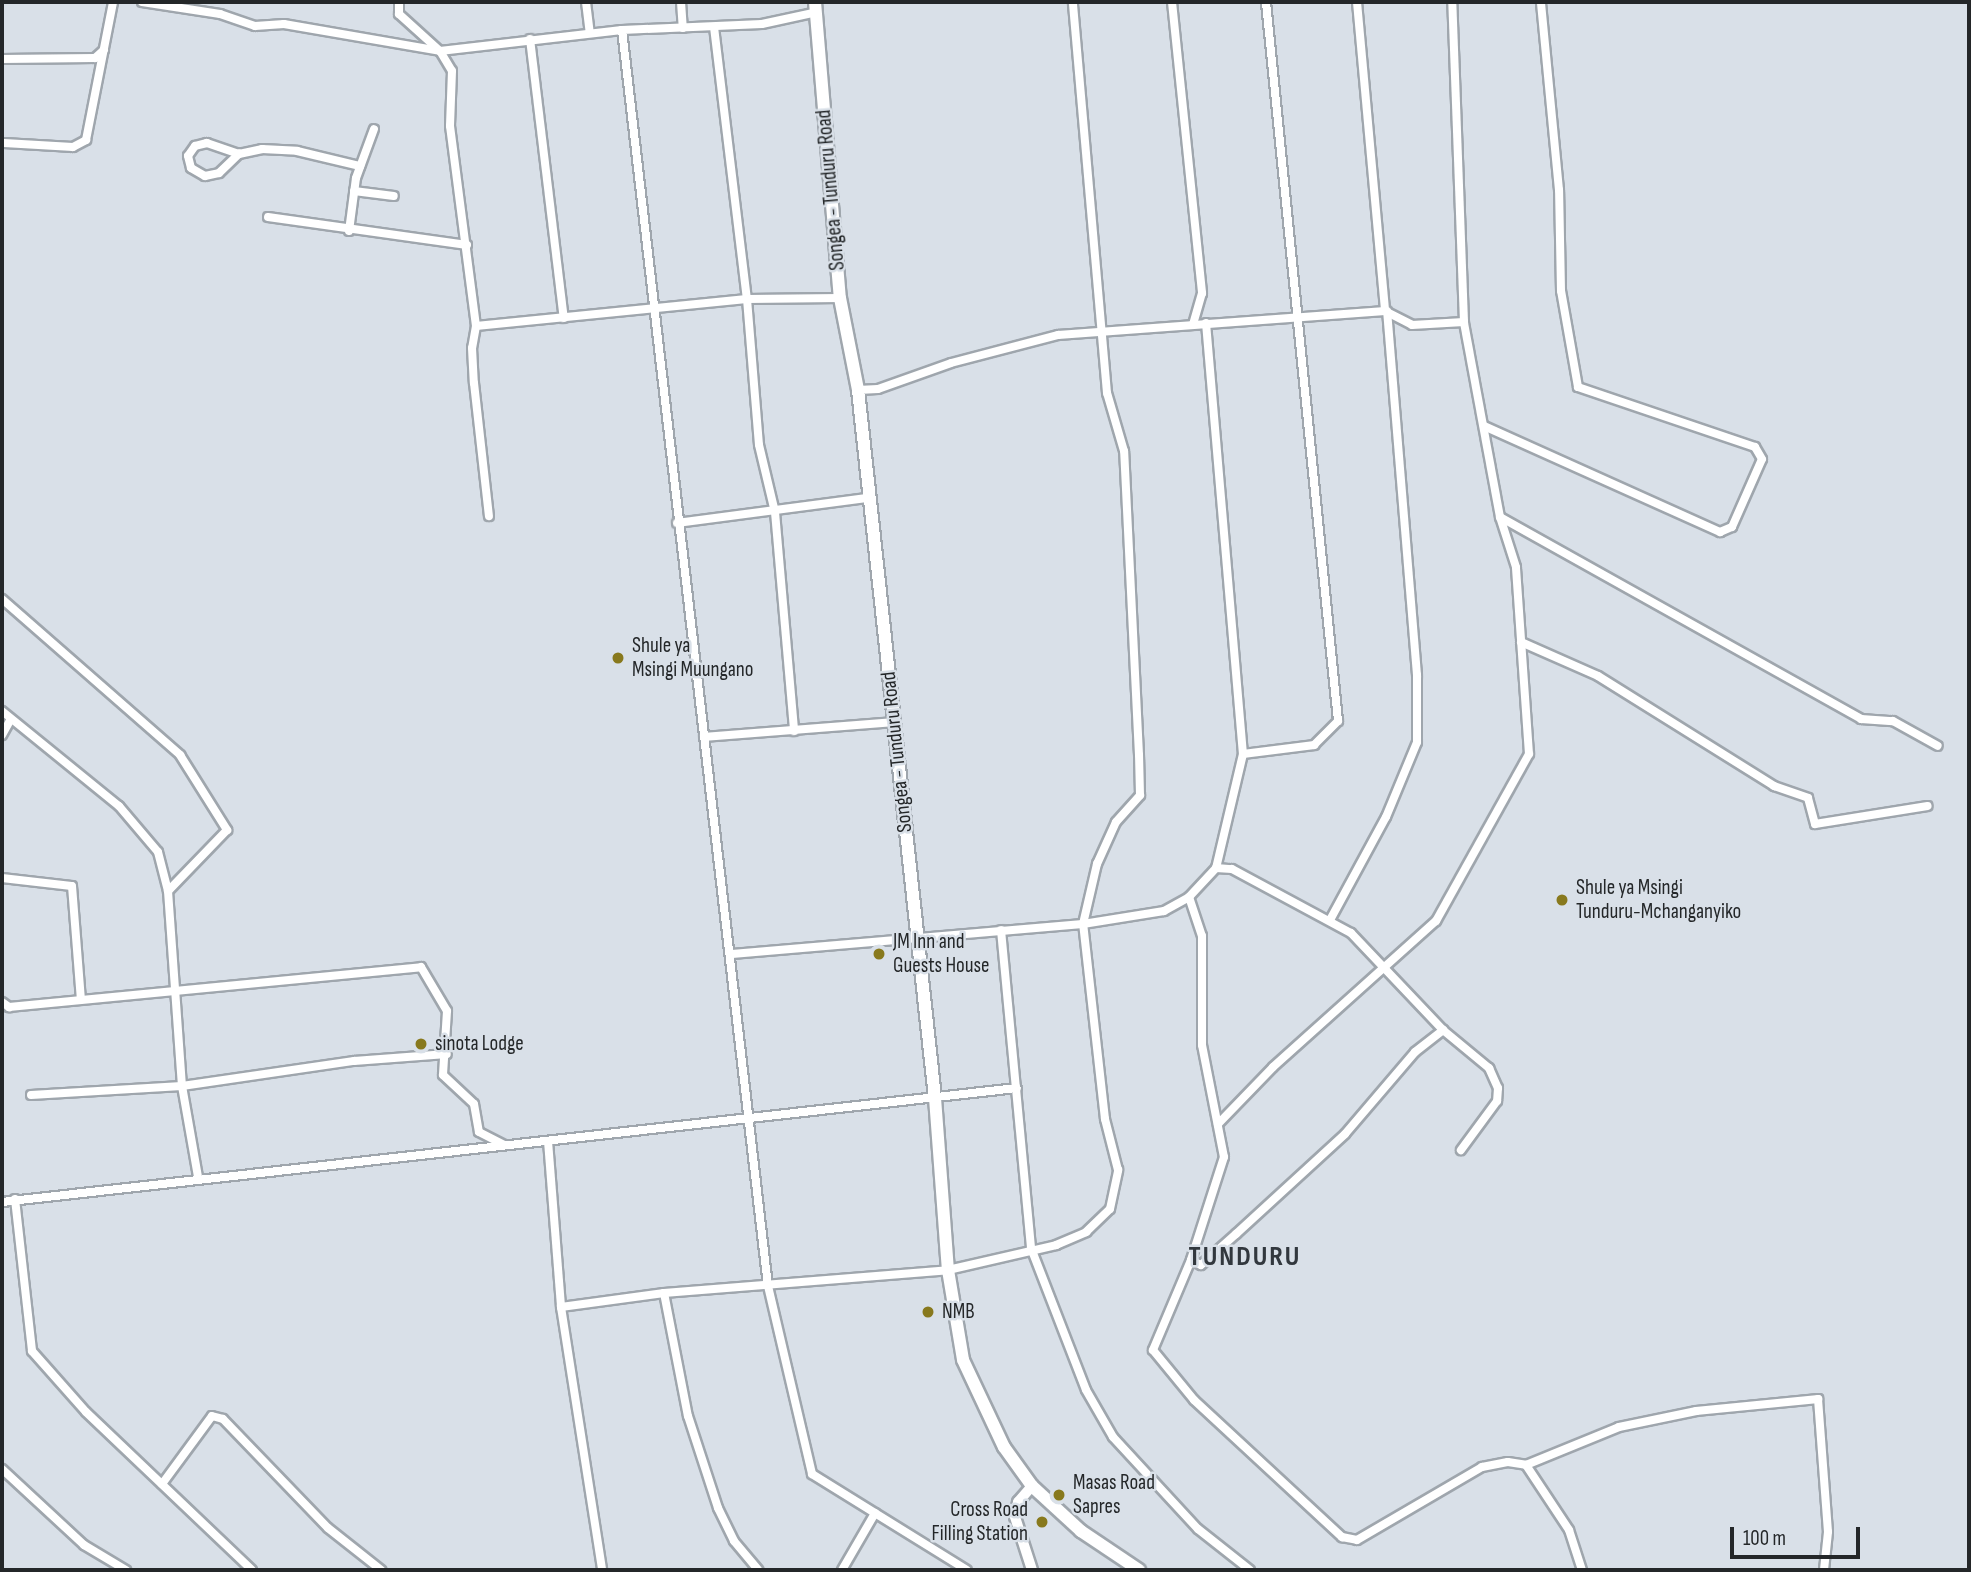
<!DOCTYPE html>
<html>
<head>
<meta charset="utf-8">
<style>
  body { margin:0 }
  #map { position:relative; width:1971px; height:1572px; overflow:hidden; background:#d9e0e8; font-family:"Sofia Sans Condensed",sans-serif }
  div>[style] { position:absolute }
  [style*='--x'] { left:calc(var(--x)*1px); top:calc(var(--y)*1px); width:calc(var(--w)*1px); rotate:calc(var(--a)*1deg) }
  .roads { filter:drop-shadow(2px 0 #9fa6ad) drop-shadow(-2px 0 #9fa6ad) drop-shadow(0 2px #9fa6ad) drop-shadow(0 -2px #9fa6ad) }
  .minor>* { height:8px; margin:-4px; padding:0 4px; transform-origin:4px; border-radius:4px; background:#fff }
  .secondary>* { height:10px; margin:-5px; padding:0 5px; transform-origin:5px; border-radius:5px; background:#fff }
  .trunk>* { height:12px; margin:-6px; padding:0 6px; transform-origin:6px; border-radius:6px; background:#fff }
  .dots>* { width:19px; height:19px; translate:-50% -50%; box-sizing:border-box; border:4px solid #d9e0e8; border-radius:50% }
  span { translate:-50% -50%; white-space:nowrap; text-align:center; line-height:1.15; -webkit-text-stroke:5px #d9e0e8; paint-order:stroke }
  .street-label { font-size:21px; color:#242729 }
  .poi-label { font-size:21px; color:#242729 }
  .left { translate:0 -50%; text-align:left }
  .right { translate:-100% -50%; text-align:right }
  .district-label { font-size:28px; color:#32383e; font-weight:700; letter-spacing:2px }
  .frame { position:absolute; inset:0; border:4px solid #242729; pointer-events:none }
  .scale { position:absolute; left:1730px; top:1527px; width:130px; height:32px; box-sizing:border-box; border:4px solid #242729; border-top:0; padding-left:9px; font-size:21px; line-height:24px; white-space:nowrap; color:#242729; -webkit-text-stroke:5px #d9e0e8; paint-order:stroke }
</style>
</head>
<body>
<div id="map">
  <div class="roads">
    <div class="minor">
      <i style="--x:142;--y:2;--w:79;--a:8.7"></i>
      <i style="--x:220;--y:14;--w:37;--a:19"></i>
      <i style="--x:255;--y:26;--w:29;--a:-4"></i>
      <i style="--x:284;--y:24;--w:158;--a:9.8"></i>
      <i style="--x:440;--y:51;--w:183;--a:-6.6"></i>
      <i style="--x:622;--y:30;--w:140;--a:-2.5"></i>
      <i style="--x:762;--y:24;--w:56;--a:-12.3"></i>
      <i style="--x:399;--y:2;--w:12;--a:90"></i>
      <i style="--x:399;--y:14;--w:55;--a:42.1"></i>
      <i style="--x:440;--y:51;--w:23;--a:59"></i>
      <i style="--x:452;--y:71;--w:55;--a:92.1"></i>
      <i style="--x:450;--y:126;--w:202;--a:82.6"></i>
      <i style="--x:476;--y:326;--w:22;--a:100"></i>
      <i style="--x:472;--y:348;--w:35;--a:87"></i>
      <i style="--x:474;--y:383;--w:134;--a:83.6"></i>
      <i style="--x:586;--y:2;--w:31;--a:83"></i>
      <i style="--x:681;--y:2;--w:26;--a:86"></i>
      <i style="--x:1172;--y:2;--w:293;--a:84.1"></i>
      <i style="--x:1202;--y:293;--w:32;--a:106"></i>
      <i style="--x:1357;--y:2;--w:310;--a:84.8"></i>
      <i style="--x:714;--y:27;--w:274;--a:83.1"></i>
      <i style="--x:747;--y:299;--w:146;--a:85.3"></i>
      <i style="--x:759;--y:445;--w:69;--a:76.6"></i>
      <i style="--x:775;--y:512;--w:220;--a:85"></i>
      <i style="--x:622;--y:30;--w:1264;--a:83.37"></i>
      <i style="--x:768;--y:1286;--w:193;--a:76.8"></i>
      <i style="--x:812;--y:1474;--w:182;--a:31.8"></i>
      <i style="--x:530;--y:39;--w:281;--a:83.1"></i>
      <i style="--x:2;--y:59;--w:93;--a:-0.6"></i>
      <i style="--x:95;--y:58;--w:12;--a:-42"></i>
      <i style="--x:4;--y:143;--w:69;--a:3.3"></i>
      <i style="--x:73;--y:147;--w:15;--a:-28"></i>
      <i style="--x:86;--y:140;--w:141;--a:-78.9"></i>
      <i style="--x:239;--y:154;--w:34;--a:-161"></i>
      <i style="--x:207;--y:143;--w:12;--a:166"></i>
      <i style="--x:195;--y:146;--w:12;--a:125"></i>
      <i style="--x:188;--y:156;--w:12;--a:76"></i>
      <i style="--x:191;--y:168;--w:16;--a:30"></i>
      <i style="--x:205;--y:176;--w:14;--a:-12"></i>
      <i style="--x:219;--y:173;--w:28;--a:-44"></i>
      <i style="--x:239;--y:154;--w:24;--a:-12"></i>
      <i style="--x:262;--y:149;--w:35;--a:3"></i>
      <i style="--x:297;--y:151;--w:65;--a:13.4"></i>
      <i style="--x:354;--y:191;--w:40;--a:7.1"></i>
      <i style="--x:268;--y:217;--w:201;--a:8"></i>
      <i style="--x:349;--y:231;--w:53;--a:-82.5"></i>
      <i style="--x:356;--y:178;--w:52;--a:-69.8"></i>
      <i style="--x:1206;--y:323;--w:433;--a:85.1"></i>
      <i style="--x:1243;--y:754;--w:117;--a:103.3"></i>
      <i style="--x:476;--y:326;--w:272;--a:-5.7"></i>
      <i style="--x:747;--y:299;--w:93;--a:-0.6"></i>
      <i style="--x:858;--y:390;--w:20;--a:-3"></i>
      <i style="--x:878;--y:389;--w:77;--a:-19.6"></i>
      <i style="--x:951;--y:363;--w:111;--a:-14.7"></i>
      <i style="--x:1058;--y:335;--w:328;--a:-4.2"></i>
      <i style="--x:1385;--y:311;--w:30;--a:27"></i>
      <i style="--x:1412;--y:325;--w:52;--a:-3.3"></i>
      <i style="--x:1484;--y:426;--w:259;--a:24.2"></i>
      <i style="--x:1720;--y:532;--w:13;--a:-23"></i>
      <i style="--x:1732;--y:527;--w:74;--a:-66.2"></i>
      <i style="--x:1762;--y:459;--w:14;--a:-120"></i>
      <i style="--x:1755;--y:447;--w:187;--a:-161.3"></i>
      <i style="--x:1578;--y:387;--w:97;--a:-100"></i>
      <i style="--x:1561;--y:291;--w:101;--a:-91.1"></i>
      <i style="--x:1559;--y:190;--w:189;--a:-95.5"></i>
      <i style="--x:1500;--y:517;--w:414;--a:29.2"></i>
      <i style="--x:1861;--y:719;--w:32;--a:4"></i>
      <i style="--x:1893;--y:721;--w:51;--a:29.1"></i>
      <i style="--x:677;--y:523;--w:193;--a:-7.5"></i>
      <i style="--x:2;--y:599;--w:237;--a:41.2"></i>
      <i style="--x:180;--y:755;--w:89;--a:57.9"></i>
      <i style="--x:227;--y:830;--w:85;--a:134"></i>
      <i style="--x:1521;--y:642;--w:84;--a:23.8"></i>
      <i style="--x:1598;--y:676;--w:208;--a:32"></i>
      <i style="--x:1774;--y:786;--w:36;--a:19"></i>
      <i style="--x:1808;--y:798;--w:27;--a:75"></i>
      <i style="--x:1815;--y:824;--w:114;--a:-9.1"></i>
      <i style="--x:2;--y:711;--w:151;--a:39.1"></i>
      <i style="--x:119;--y:806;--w:60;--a:49.7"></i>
      <i style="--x:158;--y:852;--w:40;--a:75.6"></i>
      <i style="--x:168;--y:891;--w:196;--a:85.9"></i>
      <i style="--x:182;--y:1086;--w:92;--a:80"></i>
      <i style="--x:2;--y:735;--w:18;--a:-61"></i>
      <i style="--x:704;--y:737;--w:191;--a:-4.5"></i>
      <i style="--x:1243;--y:754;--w:72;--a:-7.2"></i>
      <i style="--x:1314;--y:745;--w:34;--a:-45"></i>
      <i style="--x:1338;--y:721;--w:723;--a:-95.72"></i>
      <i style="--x:2;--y:878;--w:70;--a:6.5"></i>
      <i style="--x:72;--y:886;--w:114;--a:85.5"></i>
      <i style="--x:1189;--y:897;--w:41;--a:71.6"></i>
      <i style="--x:1202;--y:936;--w:109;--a:90"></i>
      <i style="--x:1202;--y:1045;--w:114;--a:78.9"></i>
      <i style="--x:1224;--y:1157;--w:108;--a:107.8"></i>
      <i style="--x:1191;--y:1260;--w:98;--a:112.9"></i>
      <i style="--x:1153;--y:1350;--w:65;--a:50.6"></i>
      <i style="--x:1194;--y:1400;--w:202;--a:42.8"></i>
      <i style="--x:1342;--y:1537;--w:15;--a:11"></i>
      <i style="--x:1357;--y:1540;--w:145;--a:-30.3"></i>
      <i style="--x:1482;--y:1467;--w:26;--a:-11"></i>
      <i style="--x:1508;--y:1462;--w:18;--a:9"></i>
      <i style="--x:1526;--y:1465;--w:78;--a:56.5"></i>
      <i style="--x:1569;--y:1530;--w:42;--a:72"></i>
      <i style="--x:1330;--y:920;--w:117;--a:-61.5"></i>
      <i style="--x:1386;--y:817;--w:81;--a:-67.5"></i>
      <i style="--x:1417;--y:742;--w:67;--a:-90"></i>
      <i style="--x:1417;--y:675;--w:365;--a:-94.7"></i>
      <i style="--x:1001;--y:930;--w:319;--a:84.6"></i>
      <i style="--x:1031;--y:1248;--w:152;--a:68.8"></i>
      <i style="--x:1086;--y:1390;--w:54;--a:60.1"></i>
      <i style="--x:1113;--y:1437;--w:125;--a:47.3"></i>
      <i style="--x:1198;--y:1529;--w:66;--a:38.3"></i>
      <i style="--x:732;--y:954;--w:352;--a:-4.9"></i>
      <i style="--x:1083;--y:924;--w:82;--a:-9.1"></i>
      <i style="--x:1164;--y:911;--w:29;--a:-29"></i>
      <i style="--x:1189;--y:897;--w:40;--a:-47"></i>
      <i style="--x:1216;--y:868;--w:16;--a:4"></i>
      <i style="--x:1232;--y:869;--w:135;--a:28.3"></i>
      <i style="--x:1351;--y:933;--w:134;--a:46.5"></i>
      <i style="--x:1443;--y:1030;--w:60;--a:39.6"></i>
      <i style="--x:1489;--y:1068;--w:22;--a:66"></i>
      <i style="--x:1498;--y:1088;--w:13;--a:94"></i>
      <i style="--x:1497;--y:1101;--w:61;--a:126.3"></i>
      <i style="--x:2;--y:1002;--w:9;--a:36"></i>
      <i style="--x:9;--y:1007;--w:414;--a:-5.5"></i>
      <i style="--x:421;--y:967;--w:51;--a:59.4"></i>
      <i style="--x:447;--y:1011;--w:64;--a:93.6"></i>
      <i style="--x:443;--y:1075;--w:42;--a:43.1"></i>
      <i style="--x:474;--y:1104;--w:28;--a:80"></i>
      <i style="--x:479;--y:1132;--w:28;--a:27"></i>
      <i style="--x:31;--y:1095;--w:151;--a:-3.4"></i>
      <i style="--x:182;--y:1086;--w:174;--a:-8.3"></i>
      <i style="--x:354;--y:1061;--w:93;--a:-4.3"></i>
      <i style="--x:1218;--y:1124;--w:79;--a:-46"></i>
      <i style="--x:1273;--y:1067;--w:219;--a:-41.9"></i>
      <i style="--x:1436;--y:921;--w:191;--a:-60.9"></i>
      <i style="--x:1529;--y:754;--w:187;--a:-94"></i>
      <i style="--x:1516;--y:567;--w:52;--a:-107.7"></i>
      <i style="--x:1500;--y:517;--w:198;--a:-100.5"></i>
      <i style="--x:1464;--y:322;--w:320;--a:-92.1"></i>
      <i style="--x:548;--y:1141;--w:167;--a:85.5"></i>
      <i style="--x:561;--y:1307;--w:266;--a:81.1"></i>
      <i style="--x:15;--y:1199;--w:153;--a:83.6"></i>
      <i style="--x:32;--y:1351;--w:81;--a:48.5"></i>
      <i style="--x:86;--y:1412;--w:229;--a:43.6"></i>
      <i style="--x:2;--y:1202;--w:1021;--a:-6.41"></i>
      <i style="--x:1191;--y:1260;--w:11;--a:27"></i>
      <i style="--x:1201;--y:1265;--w:47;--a:-41.5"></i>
      <i style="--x:1236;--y:1234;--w:148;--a:-42.5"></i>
      <i style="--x:1345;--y:1134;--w:108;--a:-49.5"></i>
      <i style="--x:1415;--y:1052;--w:36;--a:-38"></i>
      <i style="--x:664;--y:1293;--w:125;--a:79"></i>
      <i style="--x:688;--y:1416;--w:97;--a:71.9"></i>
      <i style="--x:718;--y:1508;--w:37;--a:64"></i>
      <i style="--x:734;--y:1541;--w:38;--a:50"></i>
      <i style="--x:561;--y:1307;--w:104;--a:-7.7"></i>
      <i style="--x:664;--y:1293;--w:285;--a:-4.6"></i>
      <i style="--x:948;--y:1270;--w:111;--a:-13"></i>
      <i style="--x:1056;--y:1245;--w:33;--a:-23"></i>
      <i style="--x:1086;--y:1232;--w:33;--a:-44"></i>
      <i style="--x:1110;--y:1209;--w:40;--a:-78"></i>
      <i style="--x:1118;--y:1170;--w:53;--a:-104.3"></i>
      <i style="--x:1105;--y:1119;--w:196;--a:-96.4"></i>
      <i style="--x:1083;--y:924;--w:62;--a:-76.9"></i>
      <i style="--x:1097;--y:864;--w:46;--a:-65.7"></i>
      <i style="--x:1116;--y:822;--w:36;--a:-48"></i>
      <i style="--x:1140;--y:795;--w:40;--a:-91.4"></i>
      <i style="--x:1139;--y:755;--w:304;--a:-92.8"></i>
      <i style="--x:1124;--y:451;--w:60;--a:-106.3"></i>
      <i style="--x:1107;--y:393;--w:392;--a:-95"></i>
      <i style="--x:1526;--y:1465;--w:100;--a:-22.2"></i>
      <i style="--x:1619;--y:1427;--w:79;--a:-11.7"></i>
      <i style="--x:1696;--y:1411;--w:123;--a:-5.6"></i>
      <i style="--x:1818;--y:1399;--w:133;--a:85.7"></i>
      <i style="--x:1828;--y:1532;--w:38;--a:96"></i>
      <i style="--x:2;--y:1469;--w:112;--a:42.8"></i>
      <i style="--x:84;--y:1545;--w:49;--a:30.8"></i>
      <i style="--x:162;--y:1484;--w:84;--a:-53.7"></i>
      <i style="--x:212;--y:1416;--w:11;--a:15"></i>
      <i style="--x:223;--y:1419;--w:151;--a:46.1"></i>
      <i style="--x:328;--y:1528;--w:68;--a:38.4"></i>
      <i style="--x:842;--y:1570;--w:66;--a:-59.9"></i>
    </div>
    <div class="secondary">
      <i style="--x:1032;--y:1486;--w:21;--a:131"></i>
      <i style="--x:1018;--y:1502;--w:15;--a:101"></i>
      <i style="--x:1015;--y:1517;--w:56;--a:72.2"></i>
    </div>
    <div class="trunk">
      <i style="--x:815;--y:2;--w:297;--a:85.2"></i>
      <i style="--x:840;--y:298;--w:94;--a:78.9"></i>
      <i style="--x:858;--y:390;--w:712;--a:83.79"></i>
      <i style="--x:935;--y:1098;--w:172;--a:85.7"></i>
      <i style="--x:948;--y:1270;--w:91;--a:80.5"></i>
      <i style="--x:963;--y:1360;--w:96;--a:64.8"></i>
      <i style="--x:1004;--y:1447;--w:48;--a:54.3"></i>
      <i style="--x:1032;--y:1486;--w:67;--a:42.6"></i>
      <i style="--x:1081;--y:1531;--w:70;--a:33.9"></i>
    </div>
  </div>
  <div class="dots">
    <i style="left:618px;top:658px;background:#88791d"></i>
    <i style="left:1562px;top:900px;background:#88791d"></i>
    <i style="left:879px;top:954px;background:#88791d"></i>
    <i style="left:421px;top:1044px;background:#88791d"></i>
    <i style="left:928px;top:1312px;background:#88791d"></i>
    <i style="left:1059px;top:1495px;background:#88791d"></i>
    <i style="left:1042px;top:1522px;background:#88791d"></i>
  </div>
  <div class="street-label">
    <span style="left:831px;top:190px;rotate:-95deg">Songea - Tunduru Road</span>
    <span style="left:897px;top:752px;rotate:-96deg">Songea - Tunduru Road</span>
  </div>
  <div class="poi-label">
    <span class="left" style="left:632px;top:658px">Shule ya<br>Msingi Muungano</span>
    <span class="left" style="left:1576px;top:900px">Shule ya Msingi<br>Tunduru-Mchanganyiko</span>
    <span class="left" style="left:893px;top:954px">JM Inn and<br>Guests House</span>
    <span class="left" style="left:435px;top:1044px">sinota Lodge</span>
    <span class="left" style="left:942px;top:1312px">NMB</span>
    <span class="left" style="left:1073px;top:1495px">Masas Road<br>Sapres</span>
    <span class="right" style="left:1028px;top:1522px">Cross Road<br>Filling Station</span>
  </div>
  <div class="district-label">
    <span style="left:1245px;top:1257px">TUNDURU</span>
  </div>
  <div class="frame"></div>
  <div class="scale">100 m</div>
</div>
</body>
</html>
